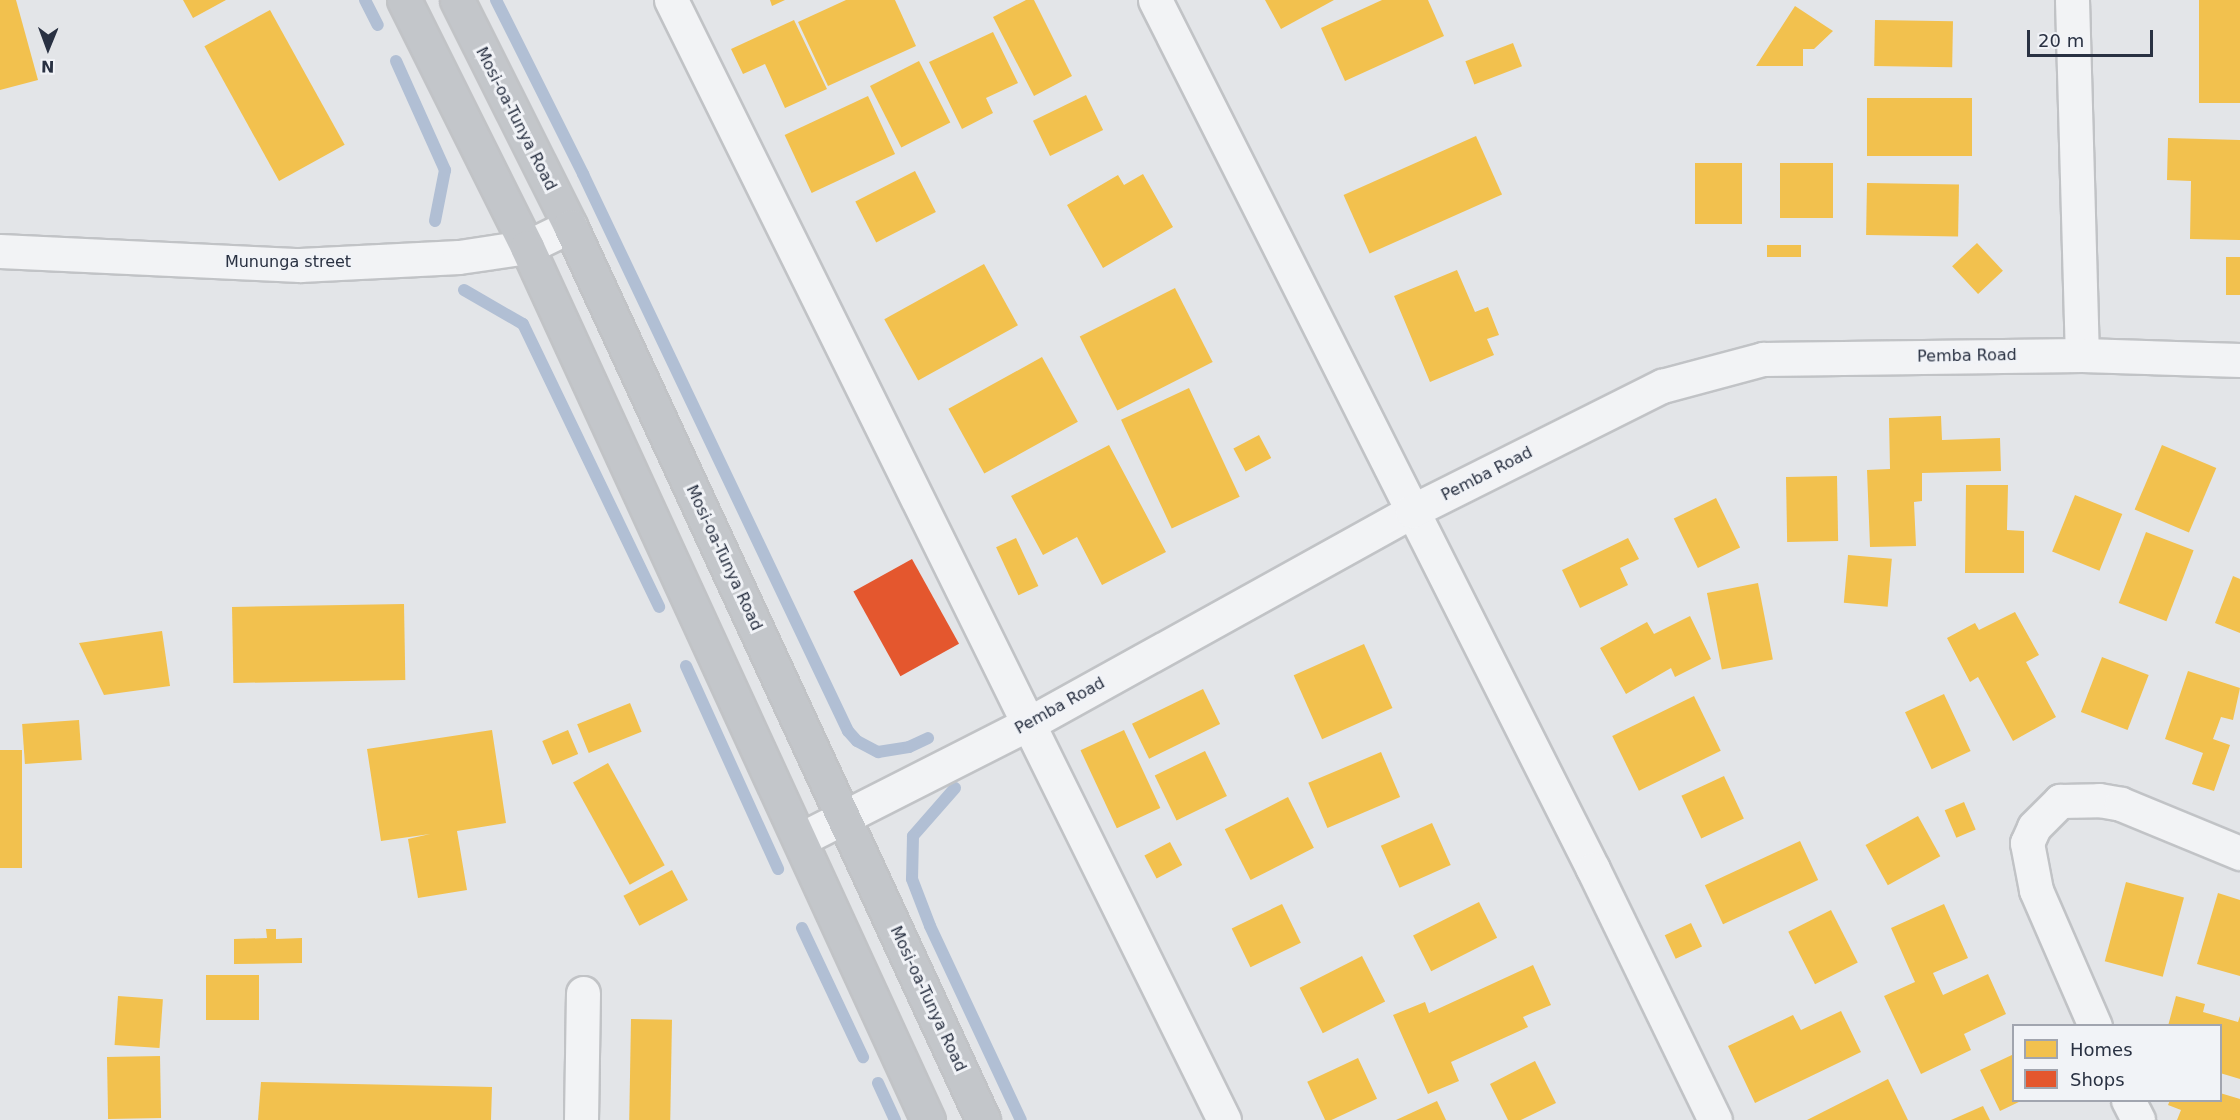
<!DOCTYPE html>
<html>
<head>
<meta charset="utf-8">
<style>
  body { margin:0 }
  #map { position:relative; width:2240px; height:1120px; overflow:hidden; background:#e3e5e8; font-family:"DejaVu Sans",sans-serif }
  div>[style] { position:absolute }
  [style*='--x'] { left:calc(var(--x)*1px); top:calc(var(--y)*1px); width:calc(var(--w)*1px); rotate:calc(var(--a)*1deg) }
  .homes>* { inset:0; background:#f2c14e; transform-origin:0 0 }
  .shops>* { inset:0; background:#e4572e; transform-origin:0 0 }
  .stream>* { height:12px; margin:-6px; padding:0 6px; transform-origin:6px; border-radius:6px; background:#b1bfd4 }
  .roads { filter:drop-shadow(2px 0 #c1c3c6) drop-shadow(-2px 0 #c1c3c6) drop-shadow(0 2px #c1c3c6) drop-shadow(0 -2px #c1c3c6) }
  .minor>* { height:33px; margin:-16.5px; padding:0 16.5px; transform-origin:16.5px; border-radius:16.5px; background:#f2f3f5 }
  .tertiary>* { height:33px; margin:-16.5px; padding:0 16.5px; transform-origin:16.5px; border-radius:16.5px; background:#f2f3f5 }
  .secondary>* { height:33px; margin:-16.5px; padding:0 16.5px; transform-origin:16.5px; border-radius:16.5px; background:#c3c6ca }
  span { translate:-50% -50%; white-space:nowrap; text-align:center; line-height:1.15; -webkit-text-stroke:6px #f1f3f7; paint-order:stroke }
  .street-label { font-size:16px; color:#293142 }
  .legend { position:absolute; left:2012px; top:1024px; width:210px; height:78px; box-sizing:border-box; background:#f1f3f7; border:2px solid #a1a5af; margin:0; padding:8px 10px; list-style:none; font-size:18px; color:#293142 }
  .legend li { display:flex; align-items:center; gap:12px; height:30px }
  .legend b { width:30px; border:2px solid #a1a5af }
  .north { position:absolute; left:18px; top:18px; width:60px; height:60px; -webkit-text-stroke:4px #f1f3f7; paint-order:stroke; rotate:181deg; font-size:16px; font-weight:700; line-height:24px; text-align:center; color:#293142 }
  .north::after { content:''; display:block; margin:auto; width:21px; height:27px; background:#293142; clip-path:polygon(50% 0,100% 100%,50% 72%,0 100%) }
  .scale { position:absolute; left:2027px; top:30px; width:126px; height:27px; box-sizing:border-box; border:3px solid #293142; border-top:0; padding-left:8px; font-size:18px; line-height:21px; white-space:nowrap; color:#293142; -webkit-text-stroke:4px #f1f3f7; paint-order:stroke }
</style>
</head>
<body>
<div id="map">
  <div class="homes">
    <i style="clip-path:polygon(0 0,16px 0,38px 80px,0 90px)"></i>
    <i style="clip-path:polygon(183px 0,226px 0,193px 18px)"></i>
    <i style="clip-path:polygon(770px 0,785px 0,772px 6px)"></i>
    <i style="clip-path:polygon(846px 0,895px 0,916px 46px,828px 86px,798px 22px)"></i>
    <i style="clip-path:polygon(1026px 0,1034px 0,1072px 76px,1034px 96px,993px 17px)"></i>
    <i style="clip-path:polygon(1265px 0,1334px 0,1281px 29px)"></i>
    <i style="clip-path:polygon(1382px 0,1428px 0,1444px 36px,1345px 81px,1321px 28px)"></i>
    <i style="left:2199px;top:0;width:41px;height:103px"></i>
    <i style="clip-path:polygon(1795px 6px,1833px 31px,1814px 49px,1803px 49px,1803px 66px,1756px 66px)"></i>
    <i style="left:270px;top:10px;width:154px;height:75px;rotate:61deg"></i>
    <i style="clip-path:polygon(794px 20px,827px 89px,785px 108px,765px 64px,743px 74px,731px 49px)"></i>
    <i style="left:1875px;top:20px;width:78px;height:46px;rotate:1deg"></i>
    <i style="clip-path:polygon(993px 32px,1018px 83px,986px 98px,993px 113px,962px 129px,929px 62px)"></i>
    <i style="left:1513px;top:43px;width:25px;height:51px;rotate:69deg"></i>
    <i style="left:919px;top:61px;width:69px;height:55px;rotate:63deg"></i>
    <i style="left:1086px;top:95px;width:39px;height:59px;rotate:64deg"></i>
    <i style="left:868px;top:96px;width:64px;height:92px;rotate:65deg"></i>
    <i style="left:1867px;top:98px;width:105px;height:58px"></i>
    <i style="left:1476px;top:136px;width:64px;height:145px;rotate:66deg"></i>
    <i style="clip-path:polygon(2168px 138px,2240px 140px,2240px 240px,2190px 239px,2191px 181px,2167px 180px)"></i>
    <i style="left:1695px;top:163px;width:47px;height:61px"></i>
    <i style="left:1780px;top:163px;width:53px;height:55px"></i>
    <i style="left:915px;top:171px;width:46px;height:67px;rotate:63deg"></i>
    <i style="clip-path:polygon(1143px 174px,1173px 227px,1103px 268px,1067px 205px,1118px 175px,1124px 185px)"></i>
    <i style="left:1867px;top:183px;width:92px;height:52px;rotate:1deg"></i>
    <i style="left:1977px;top:243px;width:38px;height:34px;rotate:47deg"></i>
    <i style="left:1767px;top:245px;width:34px;height:12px"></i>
    <i style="left:2226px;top:257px;width:14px;height:38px"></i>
    <i style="left:984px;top:264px;width:70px;height:114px;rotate:61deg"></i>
    <i style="clip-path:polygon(1457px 270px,1475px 312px,1488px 307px,1499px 335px,1487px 339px,1494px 355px,1430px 382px,1394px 296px)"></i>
    <i style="left:1175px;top:288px;width:83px;height:107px;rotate:63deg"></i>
    <i style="left:1042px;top:357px;width:74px;height:107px;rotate:61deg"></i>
    <i style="left:1189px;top:388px;width:120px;height:75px;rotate:65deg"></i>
    <i style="clip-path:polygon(1941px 416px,1942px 440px,2000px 438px,2001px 471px,1922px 473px,1922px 501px,1914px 502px,1916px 546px,1870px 547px,1867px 470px,1890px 469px,1889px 418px)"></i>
    <i style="left:1259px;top:435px;width:26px;height:29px;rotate:62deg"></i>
    <i style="clip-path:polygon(1109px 445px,1166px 552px,1102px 585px,1077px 537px,1043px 555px,1011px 496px)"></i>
    <i style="left:2162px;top:445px;width:59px;height:70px;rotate:23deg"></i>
    <i style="left:1837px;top:476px;width:65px;height:51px;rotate:89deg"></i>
    <i style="clip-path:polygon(1966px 485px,2008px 485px,2007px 530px,2024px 531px,2024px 573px,1965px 573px)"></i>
    <i style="left:2075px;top:495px;width:51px;height:61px;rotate:22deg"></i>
    <i style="left:1716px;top:498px;width:55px;height:47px;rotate:64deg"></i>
    <i style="left:2146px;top:532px;width:51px;height:76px;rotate:21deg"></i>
    <i style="left:1016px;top:538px;width:53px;height:22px;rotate:65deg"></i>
    <i style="clip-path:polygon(1628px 538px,1639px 559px,1620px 568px,1628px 585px,1580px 608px,1562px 570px)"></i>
    <i style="left:1848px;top:555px;width:44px;height:48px;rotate:5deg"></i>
    <i style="clip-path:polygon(2233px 576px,2240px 579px,2240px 633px,2215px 623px)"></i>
    <i style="left:1758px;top:583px;width:78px;height:52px;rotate:79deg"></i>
    <i style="left:404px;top:604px;width:76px;height:172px;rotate:89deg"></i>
    <i style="clip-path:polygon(2015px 612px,2039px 655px,2026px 662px,2056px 717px,2013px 741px,1978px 677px,1970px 682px,1947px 638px,1975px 623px,1979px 630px)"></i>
    <i style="clip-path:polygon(1690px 616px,1711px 659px,1675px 677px,1671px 668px,1626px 694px,1600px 648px,1647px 622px,1654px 634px)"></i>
    <i style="clip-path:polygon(162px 631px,170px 686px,104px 695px,79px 643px)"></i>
    <i style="left:1364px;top:644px;width:70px;height:77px;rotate:66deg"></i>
    <i style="left:2102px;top:657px;width:50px;height:59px;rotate:21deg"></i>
    <i style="clip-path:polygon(2188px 671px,2240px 688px,2233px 720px,2221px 717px,2213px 739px,2230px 745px,2214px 791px,2192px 784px,2203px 753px,2165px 739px)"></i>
    <i style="left:1203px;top:689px;width:39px;height:79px;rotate:64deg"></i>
    <i style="left:1944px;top:694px;width:63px;height:43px;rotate:65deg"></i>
    <i style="left:1694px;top:696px;width:61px;height:91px;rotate:64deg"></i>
    <i style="left:630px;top:703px;width:31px;height:57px;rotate:68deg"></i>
    <i style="left:79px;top:720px;width:40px;height:57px;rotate:86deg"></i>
    <i style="clip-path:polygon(492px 730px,506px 823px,457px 831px,467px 890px,418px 898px,408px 839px,430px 834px,381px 841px,367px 749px)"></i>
    <i style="left:568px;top:730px;width:26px;height:28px;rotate:67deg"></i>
    <i style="left:1124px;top:730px;width:86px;height:48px;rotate:65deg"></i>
    <i style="left:0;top:750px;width:22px;height:118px"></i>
    <i style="left:1205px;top:751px;width:50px;height:56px;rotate:64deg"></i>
    <i style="left:1381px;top:752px;width:49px;height:79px;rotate:67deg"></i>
    <i style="left:608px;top:763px;width:117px;height:40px;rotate:61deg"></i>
    <i style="left:1724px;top:776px;width:47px;height:47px;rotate:65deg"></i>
    <i style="left:1288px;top:797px;width:57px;height:71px;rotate:63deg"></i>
    <i style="left:1964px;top:802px;width:30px;height:21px;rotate:67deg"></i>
    <i style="left:1918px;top:816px;width:46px;height:60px;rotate:61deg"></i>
    <i style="left:1432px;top:823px;width:46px;height:56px;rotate:66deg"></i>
    <i style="left:1800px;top:841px;width:43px;height:105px;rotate:65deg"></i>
    <i style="left:1170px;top:842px;width:26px;height:29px;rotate:62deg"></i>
    <i style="left:672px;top:870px;width:34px;height:55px;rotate:62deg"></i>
    <i style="left:2126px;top:882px;width:60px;height:82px;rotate:15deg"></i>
    <i style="clip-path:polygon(2218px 893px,2240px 900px,2240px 976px,2197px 964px)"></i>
    <i style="left:1479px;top:902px;width:40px;height:74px;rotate:63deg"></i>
    <i style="left:1282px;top:904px;width:43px;height:56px;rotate:64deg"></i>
    <i style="clip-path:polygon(1944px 904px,1968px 958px,1933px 973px,1943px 995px,1988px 974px,2006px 1014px,1964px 1034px,1971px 1050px,1921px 1074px,1884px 996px,1915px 982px,1891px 928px)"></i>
    <i style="left:1831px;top:910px;width:59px;height:48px;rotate:63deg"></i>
    <i style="left:1691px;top:923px;width:26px;height:29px;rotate:65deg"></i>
    <i style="clip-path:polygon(266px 929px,276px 929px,276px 939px,302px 938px,302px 963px,234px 964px,234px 939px,267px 938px)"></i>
    <i style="left:1362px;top:956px;width:51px;height:70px;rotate:63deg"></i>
    <i style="clip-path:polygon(1533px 965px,1551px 1005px,1523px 1017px,1528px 1027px,1451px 1062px,1459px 1081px,1428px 1094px,1393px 1015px,1425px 1002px,1429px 1013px)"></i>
    <i style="left:206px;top:975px;width:53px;height:45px"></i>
    <i style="left:118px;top:996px;width:45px;height:49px;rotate:4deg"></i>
    <i style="clip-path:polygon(2176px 996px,2205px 1004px,2203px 1012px,2238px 1022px,2240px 1016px,2240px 1079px,2220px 1073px,2220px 1026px,2168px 1026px)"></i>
    <i style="clip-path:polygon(1841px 1011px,1861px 1052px,1755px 1103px,1728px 1046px,1793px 1015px,1801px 1030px)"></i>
    <i style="left:631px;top:1019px;width:41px;height:101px;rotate:1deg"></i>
    <i style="clip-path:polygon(2014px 1054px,2014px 1100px,2023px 1100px,2000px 1111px,1980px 1070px)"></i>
    <i style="left:160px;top:1056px;width:62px;height:53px;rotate:89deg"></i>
    <i style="left:1358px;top:1058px;width:45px;height:56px;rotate:65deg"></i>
    <i style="clip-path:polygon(1535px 1061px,1556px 1103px,1521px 1120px,1508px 1120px,1490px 1084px)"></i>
    <i style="clip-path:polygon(1888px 1079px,1908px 1120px,1807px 1120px)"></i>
    <i style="clip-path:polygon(261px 1082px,492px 1087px,491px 1120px,258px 1120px)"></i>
    <i style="clip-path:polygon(2220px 1093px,2240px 1099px,2240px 1120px,2177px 1120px,2181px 1110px,2168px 1105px,2170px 1100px,2220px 1100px)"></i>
    <i style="clip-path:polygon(1437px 1101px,1446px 1120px,1396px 1120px)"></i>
    <i style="clip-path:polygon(1983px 1106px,1990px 1120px,1951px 1120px)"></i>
  </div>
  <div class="shops">
    <i style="left:912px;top:559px;width:97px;height:67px;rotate:61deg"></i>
  </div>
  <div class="stream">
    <i style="--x:365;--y:0;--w:28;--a:63"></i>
    <i style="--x:496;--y:0;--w:195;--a:63.4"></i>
    <i style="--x:583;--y:174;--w:617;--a:64.56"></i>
    <i style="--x:848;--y:731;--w:13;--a:48"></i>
    <i style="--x:857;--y:741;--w:24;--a:28"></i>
    <i style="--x:878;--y:752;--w:31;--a:-9"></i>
    <i style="--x:909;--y:747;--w:21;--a:-25"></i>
    <i style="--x:396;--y:61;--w:120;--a:65.8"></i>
    <i style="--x:445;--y:170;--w:52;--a:101.1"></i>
    <i style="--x:464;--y:290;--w:68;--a:30"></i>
    <i style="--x:523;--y:324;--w:314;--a:64.3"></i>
    <i style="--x:686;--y:666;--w:223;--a:65.6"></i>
    <i style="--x:955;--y:788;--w:64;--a:131.2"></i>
    <i style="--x:913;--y:836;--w:43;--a:91.3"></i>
    <i style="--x:912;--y:879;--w:50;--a:69"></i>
    <i style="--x:930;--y:926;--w:214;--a:64.9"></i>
    <i style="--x:802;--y:928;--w:143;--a:64.7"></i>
    <i style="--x:878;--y:1083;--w:41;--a:65.3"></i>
  </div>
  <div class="roads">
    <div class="minor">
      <i style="--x:671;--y:0;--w:1249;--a:63.72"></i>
      <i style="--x:1155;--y:0;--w:973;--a:63.25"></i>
      <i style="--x:1593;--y:869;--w:279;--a:64.1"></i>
      <i style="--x:2072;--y:0;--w:355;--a:88.4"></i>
      <i style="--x:0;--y:251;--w:300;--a:2.7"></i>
      <i style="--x:300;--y:265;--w:159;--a:-2.9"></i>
      <i style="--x:459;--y:257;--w:69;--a:-8.4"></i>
      <i style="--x:527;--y:247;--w:48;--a:-26"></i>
      <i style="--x:2095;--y:1026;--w:148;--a:-113.5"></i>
      <i style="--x:2036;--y:890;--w:48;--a:-100.8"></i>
      <i style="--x:2027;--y:843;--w:17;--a:-66"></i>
      <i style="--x:2034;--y:827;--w:37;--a:-45"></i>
      <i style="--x:2060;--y:801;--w:39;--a:-1"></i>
      <i style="--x:2099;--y:800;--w:22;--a:10"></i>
      <i style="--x:2121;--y:804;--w:129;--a:22.4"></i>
      <i style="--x:2128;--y:1100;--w:22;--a:63"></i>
      <i style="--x:581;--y:1120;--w:127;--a:-89.1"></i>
    </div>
    <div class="tertiary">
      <i style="--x:801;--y:839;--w:254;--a:-26.9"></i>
      <i style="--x:1028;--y:724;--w:439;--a:-29"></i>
      <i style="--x:1412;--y:511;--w:280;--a:-26.6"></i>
      <i style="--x:1662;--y:386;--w:105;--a:-15"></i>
      <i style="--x:1763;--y:359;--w:319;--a:-0.7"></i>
      <i style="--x:2082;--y:355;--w:158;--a:1.8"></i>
    </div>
    <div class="secondary">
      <i style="--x:404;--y:0;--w:276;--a:63.5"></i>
      <i style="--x:527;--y:247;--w:961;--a:65.33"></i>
      <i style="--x:457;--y:0;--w:253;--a:63.4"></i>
      <i style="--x:570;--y:226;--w:985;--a:65.2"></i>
    </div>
  </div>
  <div class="street-label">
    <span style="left:516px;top:119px;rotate:63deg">Mosi-oa-Tunya Road</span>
    <span style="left:288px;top:262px">Mununga street</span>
    <span style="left:1967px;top:356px;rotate:-1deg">Pemba Road</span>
    <span style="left:1487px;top:474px;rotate:-27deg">Pemba Road</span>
    <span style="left:724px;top:558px;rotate:65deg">Mosi-oa-Tunya Road</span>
    <span style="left:1060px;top:706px;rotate:-29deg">Pemba Road</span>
    <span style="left:928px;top:999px;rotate:65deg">Mosi-oa-Tunya Road</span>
  </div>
  <ul class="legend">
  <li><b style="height:16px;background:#f2c14e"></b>Homes</li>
  <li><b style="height:16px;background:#e4572e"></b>Shops</li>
  </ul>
  <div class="north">N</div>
  <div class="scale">20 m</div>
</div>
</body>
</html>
